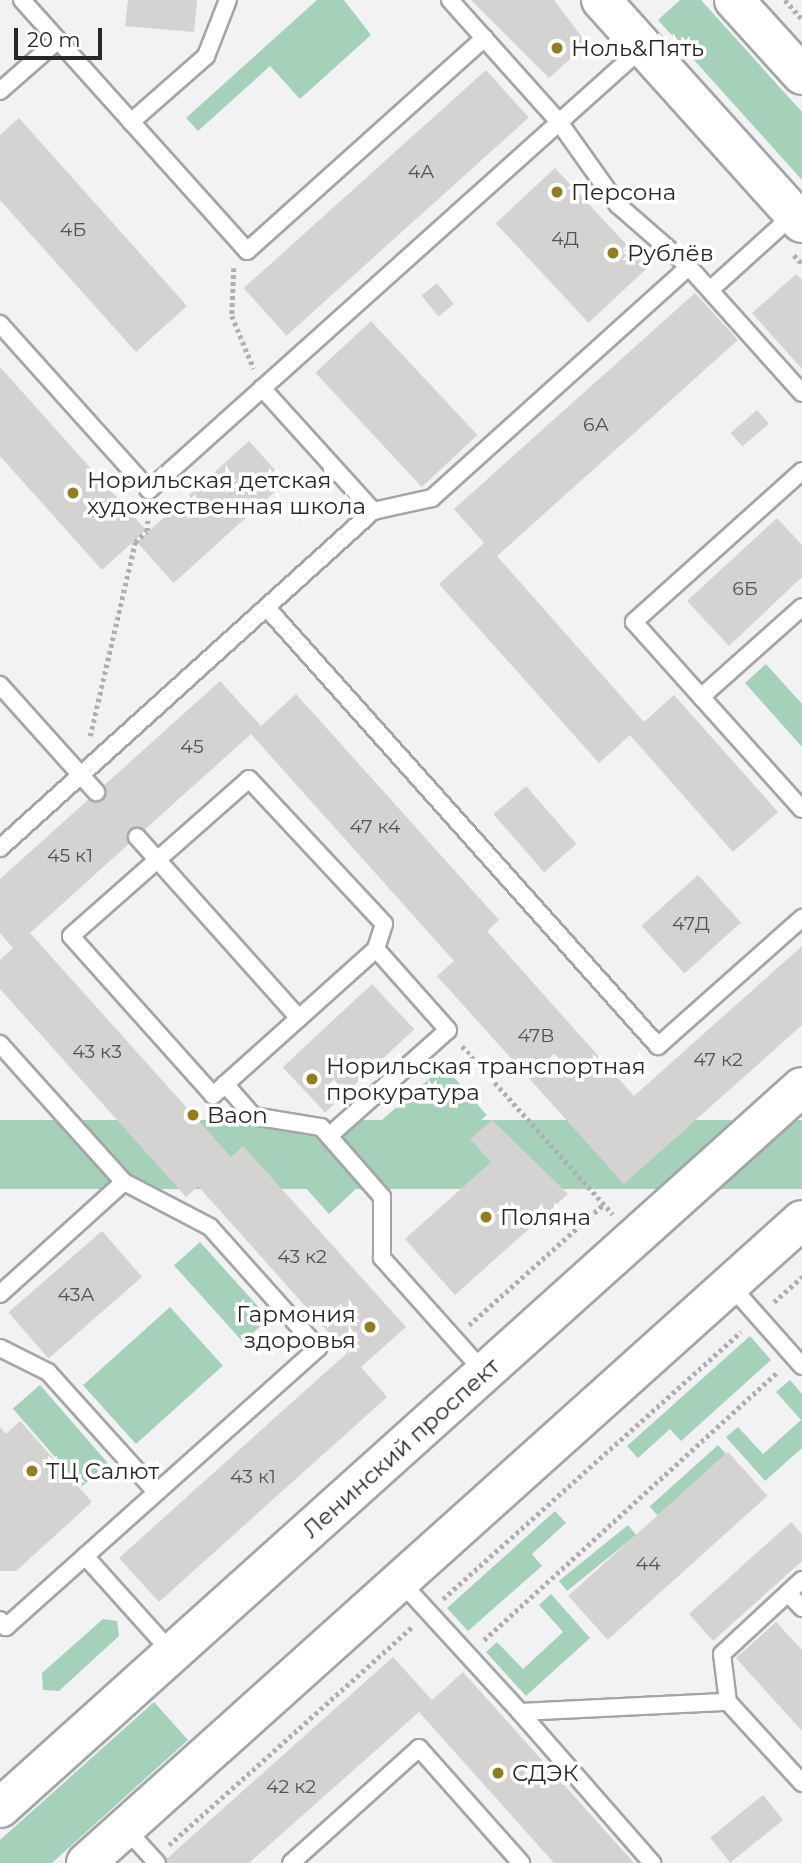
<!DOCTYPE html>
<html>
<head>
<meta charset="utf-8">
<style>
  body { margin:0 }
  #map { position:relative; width:802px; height:1863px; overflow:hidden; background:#f2f2f4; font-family:Montserrat,sans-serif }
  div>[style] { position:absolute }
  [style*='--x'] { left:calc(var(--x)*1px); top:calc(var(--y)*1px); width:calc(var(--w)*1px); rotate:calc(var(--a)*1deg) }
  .green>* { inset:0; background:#a5d1bb; transform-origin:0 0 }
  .building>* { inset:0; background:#d4d3d2; transform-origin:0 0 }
  .path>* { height:4.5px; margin-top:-2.25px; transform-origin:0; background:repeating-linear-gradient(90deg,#afafb1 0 3.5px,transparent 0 7px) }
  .roads { filter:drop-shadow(2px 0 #a4a5a6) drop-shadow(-2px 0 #a4a5a6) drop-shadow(0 2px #a4a5a6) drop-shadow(0 -2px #a4a5a6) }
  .lane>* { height:16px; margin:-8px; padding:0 8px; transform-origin:8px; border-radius:8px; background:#fff }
  .secondary>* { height:38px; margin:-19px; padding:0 19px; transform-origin:19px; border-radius:19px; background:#fff }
  .dots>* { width:19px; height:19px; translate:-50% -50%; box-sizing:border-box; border:4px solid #fff; border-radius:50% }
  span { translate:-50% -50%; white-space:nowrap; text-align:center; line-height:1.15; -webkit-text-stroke:7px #fff; paint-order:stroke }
  .number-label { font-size:19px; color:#535353 }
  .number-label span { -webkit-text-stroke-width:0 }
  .poi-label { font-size:23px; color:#282829 }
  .left { translate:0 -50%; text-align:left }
  .right { translate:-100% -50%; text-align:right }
  .street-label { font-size:23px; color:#282829 }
  .scale { position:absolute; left:14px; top:28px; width:88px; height:32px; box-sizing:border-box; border:4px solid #282829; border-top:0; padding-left:9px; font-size:21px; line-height:24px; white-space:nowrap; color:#282829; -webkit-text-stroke:5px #fff; paint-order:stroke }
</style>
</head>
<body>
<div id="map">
  <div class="green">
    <i style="clip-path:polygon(317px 0,344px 0,371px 35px,300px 99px,270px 66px,198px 131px,186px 118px)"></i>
    <i style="clip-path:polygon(680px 0,701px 0,802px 112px,802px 180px,658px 20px)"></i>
    <i style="clip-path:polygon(766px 664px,802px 704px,802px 747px,745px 683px)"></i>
    <i style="left:444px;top:1066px;width:65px;height:93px;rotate:49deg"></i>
    <i style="left:802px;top:1120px;width:69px;height:847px;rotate:90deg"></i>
    <i style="clip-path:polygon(255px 1131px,311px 1140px,355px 1190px,329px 1214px)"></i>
    <i style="left:200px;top:1242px;width:103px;height:35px;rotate:48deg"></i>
    <i style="left:170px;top:1307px;width:79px;height:117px;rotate:48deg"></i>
    <i style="clip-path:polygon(750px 1336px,771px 1360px,681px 1441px,670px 1429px,638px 1458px,627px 1446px)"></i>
    <i style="clip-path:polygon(790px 1380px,802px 1394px,802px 1448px,765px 1481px,726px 1437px,738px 1427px,763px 1454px,801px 1420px,776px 1392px)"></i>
    <i style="left:40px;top:1385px;width:104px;height:36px;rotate:49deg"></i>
    <i style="left:718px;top:1445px;width:12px;height:92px;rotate:48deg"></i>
    <i style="clip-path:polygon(555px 1511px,566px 1523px,532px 1554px,542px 1566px,468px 1631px,447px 1608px)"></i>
    <i style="left:628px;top:1525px;width:13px;height:89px;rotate:51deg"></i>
    <i style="clip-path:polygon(551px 1594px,590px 1638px,526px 1696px,486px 1652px,497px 1642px,523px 1669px,563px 1632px,539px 1605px)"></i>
    <i style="clip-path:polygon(103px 1619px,117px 1621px,119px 1636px,59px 1691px,43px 1690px,42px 1673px)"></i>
    <i style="clip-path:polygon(154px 1702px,188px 1740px,52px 1863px,0 1863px,0 1840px)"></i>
  </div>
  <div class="building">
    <i style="clip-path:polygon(128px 0,197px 0,194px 32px,125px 26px)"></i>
    <i style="clip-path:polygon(471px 0,554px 0,587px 44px,549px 78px)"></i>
    <i style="left:486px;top:70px;width:64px;height:326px;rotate:48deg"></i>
    <i style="clip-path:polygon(19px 118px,187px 306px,136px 352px,0 200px,0 135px)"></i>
    <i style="left:555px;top:168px;width:136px;height:81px;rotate:47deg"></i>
    <i style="clip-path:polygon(796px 274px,802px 280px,802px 369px,752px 313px)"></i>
    <i style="left:437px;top:283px;width:27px;height:20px;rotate:51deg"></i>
    <i style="clip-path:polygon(695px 293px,738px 340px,497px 556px,644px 722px,674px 695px,778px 812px,733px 852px,630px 735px,599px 763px,439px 584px,484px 543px,454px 509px)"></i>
    <i style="left:371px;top:321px;width:156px;height:76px;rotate:47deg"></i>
    <i style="clip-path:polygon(0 367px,146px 530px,102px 570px,0 456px)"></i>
    <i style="left:757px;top:410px;width:18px;height:35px;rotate:49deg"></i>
    <i style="left:249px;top:441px;width:55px;height:151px;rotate:48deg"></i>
    <i style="clip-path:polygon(777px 518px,802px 545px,802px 577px,729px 646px,687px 601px)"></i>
    <i style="clip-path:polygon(220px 681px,261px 726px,296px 694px,499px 920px,487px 931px,634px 1096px,802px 946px,802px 1025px,624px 1184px,437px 976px,454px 961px,251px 734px,30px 933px,231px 1157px,243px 1146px,406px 1327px,361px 1367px,387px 1397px,159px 1602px,119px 1558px,347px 1353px,198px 1186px,186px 1197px,0 989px,0 960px,13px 948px,0 933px,0 879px)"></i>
    <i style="left:526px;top:786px;width:77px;height:43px;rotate:49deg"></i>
    <i style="left:698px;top:875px;width:64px;height:76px;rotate:48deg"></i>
    <i style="left:372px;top:984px;width:62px;height:122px;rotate:47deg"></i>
    <i style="clip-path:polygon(492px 1120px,568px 1194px,455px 1295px,405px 1239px,491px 1162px,470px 1139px)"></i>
    <i style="left:102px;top:1231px;width:61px;height:124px;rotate:49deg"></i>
    <i style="clip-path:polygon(20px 1421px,92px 1502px,16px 1571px,0 1571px,0 1427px,6px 1434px)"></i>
    <i style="left:728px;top:1452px;width:59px;height:215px;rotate:48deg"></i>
    <i style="clip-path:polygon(791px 1522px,802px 1534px,802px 1561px,713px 1641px,689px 1614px)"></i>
    <i style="clip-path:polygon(776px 1622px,802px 1650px,802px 1731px,736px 1658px)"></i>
    <i style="clip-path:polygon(393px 1657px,432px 1700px,463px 1672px,634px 1863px,554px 1863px,419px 1712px,249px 1863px,162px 1863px)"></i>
    <i style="left:763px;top:1795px;width:32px;height:68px;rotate:51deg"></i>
  </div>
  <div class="path">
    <i style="--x:785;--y:0;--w:25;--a:48"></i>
    <i style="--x:794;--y:255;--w:12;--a:48"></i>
    <i style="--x:234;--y:268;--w:48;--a:92.4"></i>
    <i style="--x:232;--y:316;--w:57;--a:67.5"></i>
    <i style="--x:90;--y:736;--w:199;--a:-76.9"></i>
    <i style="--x:135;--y:542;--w:16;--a:-43"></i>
    <i style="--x:147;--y:531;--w:20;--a:-87"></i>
    <i style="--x:462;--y:1046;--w:226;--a:48.1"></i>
    <i style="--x:774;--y:1302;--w:38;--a:-42"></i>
    <i style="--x:469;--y:1325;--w:181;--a:-41.9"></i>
    <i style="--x:443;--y:1599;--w:400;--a:-41.9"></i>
    <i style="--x:484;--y:1640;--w:397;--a:-42.4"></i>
    <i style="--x:169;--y:1845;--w:328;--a:-41.9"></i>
  </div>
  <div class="roads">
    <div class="lane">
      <i style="--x:22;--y:0;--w:337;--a:48.1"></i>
      <i style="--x:247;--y:251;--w:319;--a:-41.9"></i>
      <i style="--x:450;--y:0;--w:164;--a:48.2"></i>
      <i style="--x:559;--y:122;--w:102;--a:54.6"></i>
      <i style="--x:618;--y:205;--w:94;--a:41.1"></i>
      <i style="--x:689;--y:267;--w:169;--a:48.1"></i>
      <i style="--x:0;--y:91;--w:77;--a:-41.3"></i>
      <i style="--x:131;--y:122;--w:100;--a:-41.3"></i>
      <i style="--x:206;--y:56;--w:60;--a:-68.6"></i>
      <i style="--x:710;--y:290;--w:113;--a:-42.1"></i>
      <i style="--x:0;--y:324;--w:223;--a:48.1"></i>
      <i style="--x:149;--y:490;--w:664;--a:-41.88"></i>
      <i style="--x:262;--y:388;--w:166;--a:47.9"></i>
      <i style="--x:802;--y:471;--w:226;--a:138.1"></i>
      <i style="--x:634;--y:622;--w:251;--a:48.1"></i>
      <i style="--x:267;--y:608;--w:587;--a:48.24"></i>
      <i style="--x:658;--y:1046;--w:193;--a:-41.6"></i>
      <i style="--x:0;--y:685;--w:144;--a:48.1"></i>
      <i style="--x:701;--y:697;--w:135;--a:-41.7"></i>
      <i style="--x:137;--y:837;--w:243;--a:48.2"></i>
      <i style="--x:0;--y:848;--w:503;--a:-42.1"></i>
      <i style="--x:373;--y:511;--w:60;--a:-12.4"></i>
      <i style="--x:432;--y:498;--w:346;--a:-42"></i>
      <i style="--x:0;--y:1044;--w:186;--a:48.1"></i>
      <i style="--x:124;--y:1182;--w:97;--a:27.6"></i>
      <i style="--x:210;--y:1227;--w:162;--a:48.2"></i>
      <i style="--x:318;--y:1348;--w:419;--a:138.2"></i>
      <i style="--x:6;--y:1627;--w:9;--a:-131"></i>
      <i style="--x:225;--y:1084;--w:43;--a:48.8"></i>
      <i style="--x:253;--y:1116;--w:69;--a:9.2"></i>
      <i style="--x:321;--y:1127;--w:93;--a:48.9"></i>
      <i style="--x:382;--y:1197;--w:61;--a:90"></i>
      <i style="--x:382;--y:1258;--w:154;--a:48.2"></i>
      <i style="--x:329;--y:1136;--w:159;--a:-41.7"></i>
      <i style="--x:448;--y:1030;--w:108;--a:-131.6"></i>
      <i style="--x:376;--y:949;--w:219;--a:138.1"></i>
      <i style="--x:213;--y:1095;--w:213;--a:-131.8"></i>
      <i style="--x:71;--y:936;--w:237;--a:-41.4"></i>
      <i style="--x:249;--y:779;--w:198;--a:47"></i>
      <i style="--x:384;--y:924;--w:26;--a:108"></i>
      <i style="--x:730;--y:1285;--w:108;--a:48.4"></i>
      <i style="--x:0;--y:1294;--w:167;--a:-42.1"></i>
      <i style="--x:0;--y:1348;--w:54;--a:26.6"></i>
      <i style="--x:48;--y:1372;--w:161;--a:48"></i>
      <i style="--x:85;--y:1556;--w:130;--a:48.1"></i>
      <i style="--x:400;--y:1581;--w:178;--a:47.5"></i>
      <i style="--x:520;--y:1712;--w:208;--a:-2.8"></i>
      <i style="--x:728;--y:1702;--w:110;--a:47.6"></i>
      <i style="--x:788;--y:1593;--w:21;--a:47"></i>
      <i style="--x:728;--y:1702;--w:48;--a:-97.1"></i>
      <i style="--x:722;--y:1654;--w:109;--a:-42.8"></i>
      <i style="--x:520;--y:1712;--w:201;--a:48.8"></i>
      <i style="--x:125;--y:1828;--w:47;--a:47.6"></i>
      <i style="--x:291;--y:1863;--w:172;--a:-41.9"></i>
      <i style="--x:419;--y:1748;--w:154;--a:48.4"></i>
    </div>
    <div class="secondary">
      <i style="--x:601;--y:0;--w:300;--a:48"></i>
      <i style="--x:734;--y:0;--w:101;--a:47.8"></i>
      <i style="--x:0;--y:1808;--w:1078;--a:-41.96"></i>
      <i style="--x:86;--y:1863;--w:962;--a:-41.93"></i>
    </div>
  </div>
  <div class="dots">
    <i style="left:557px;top:48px;background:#907d24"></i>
    <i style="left:557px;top:192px;background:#907d24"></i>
    <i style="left:613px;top:253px;background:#907d24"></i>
    <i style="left:73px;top:493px;background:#907d24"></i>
    <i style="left:312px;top:1079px;background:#907d24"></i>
    <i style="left:193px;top:1115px;background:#907d24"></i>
    <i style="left:486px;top:1217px;background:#907d24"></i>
    <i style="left:370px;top:1327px;background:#907d24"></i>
    <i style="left:32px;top:1471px;background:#907d24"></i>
    <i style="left:498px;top:1773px;background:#907d24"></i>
  </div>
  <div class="number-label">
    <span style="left:421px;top:172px">4А</span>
    <span style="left:73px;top:230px">4Б</span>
    <span style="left:565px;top:239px">4Д</span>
    <span style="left:596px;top:425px">6А</span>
    <span style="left:745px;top:589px">6Б</span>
    <span style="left:192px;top:747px">45</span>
    <span style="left:375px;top:827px">47 к4</span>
    <span style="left:70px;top:856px">45 к1</span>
    <span style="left:691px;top:924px">47Д</span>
    <span style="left:536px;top:1036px">47В</span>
    <span style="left:97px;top:1052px">43 к3</span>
    <span style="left:718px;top:1060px">47 к2</span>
    <span style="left:302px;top:1257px">43 к2</span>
    <span style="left:76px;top:1295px">43А</span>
    <span style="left:253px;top:1477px">43 к1</span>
    <span style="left:648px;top:1564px">44</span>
    <span style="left:291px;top:1787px">42 к2</span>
  </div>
  <div class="poi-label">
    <span class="left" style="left:571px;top:48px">Ноль&amp;Пять</span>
    <span class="left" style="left:571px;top:192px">Персона</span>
    <span class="left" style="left:627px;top:253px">Рублёв</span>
    <span class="left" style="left:87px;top:493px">Норильская детская<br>художественная школа</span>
    <span class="left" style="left:326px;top:1079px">Норильская транспортная<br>прокуратура</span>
    <span class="left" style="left:207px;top:1115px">Baon</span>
    <span class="left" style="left:500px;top:1217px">Поляна</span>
    <span class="right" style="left:356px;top:1327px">Гармония<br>здоровья</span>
    <span class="left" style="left:46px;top:1471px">ТЦ Салют</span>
    <span class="left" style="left:512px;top:1773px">СДЭК</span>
  </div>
  <div class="street-label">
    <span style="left:401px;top:1448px;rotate:-42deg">Ленинский проспект</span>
  </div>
  <div class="scale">20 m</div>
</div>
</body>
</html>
